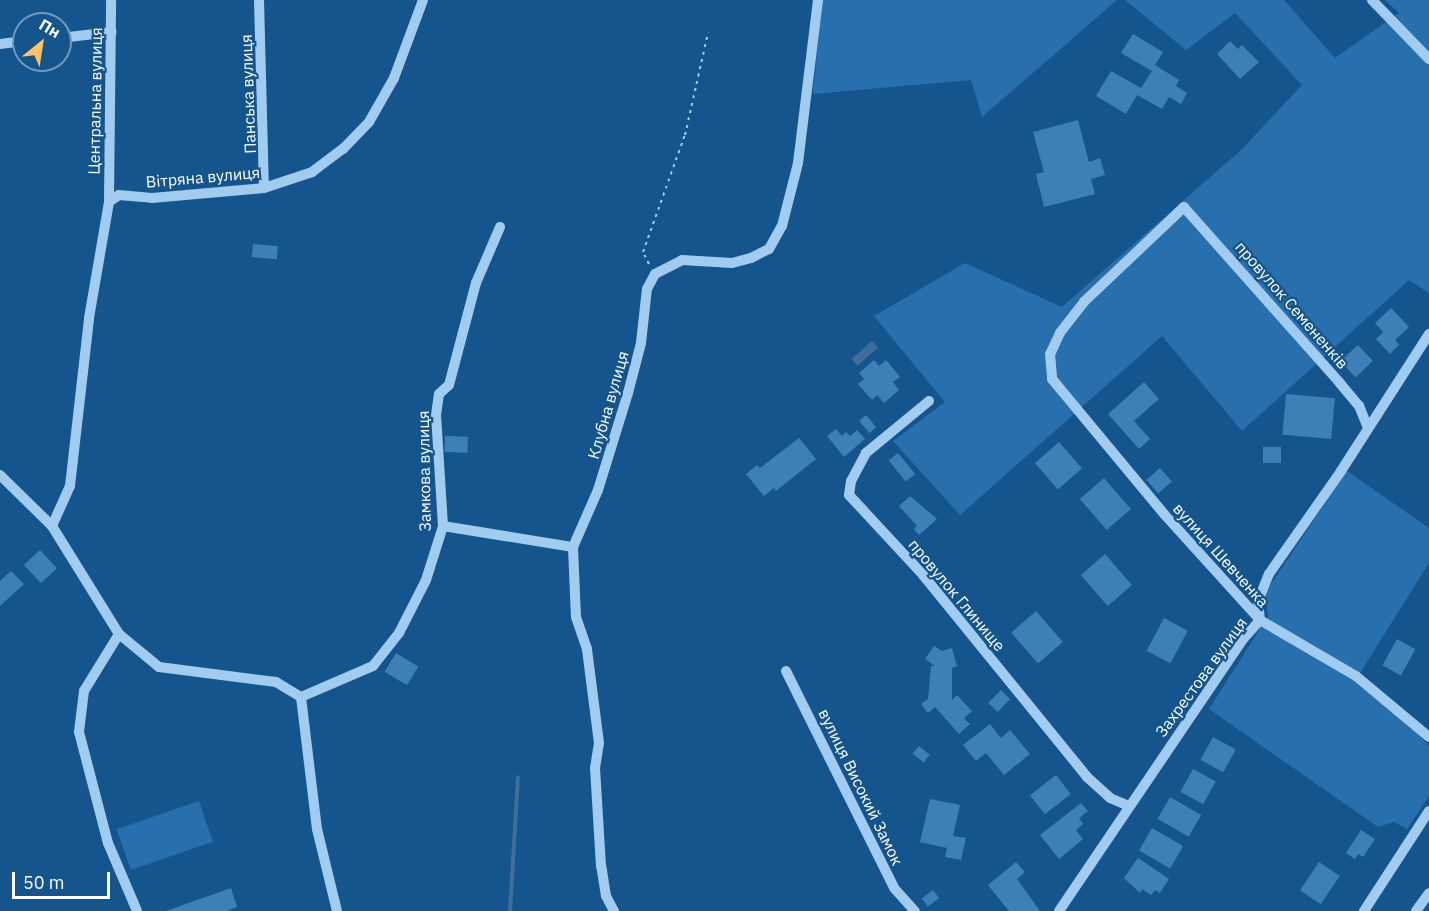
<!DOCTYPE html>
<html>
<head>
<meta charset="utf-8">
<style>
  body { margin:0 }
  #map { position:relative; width:1429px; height:911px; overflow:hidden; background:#15558e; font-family:"IBM Plex Sans",sans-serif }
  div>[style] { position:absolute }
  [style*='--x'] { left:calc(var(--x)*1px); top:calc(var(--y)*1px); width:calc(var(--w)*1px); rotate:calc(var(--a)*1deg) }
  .green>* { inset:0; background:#286fad; transform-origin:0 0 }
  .water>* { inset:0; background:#416e98; transform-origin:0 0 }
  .stream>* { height:4px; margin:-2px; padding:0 2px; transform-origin:2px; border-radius:2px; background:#416e98 }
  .building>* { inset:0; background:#3d7fb7; transform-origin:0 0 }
  .path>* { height:2px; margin-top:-1px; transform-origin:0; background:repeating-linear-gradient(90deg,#a1ccf0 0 3px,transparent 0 7.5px) }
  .minor>* { height:10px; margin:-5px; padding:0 5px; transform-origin:5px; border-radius:5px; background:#a1ccf0 }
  span { translate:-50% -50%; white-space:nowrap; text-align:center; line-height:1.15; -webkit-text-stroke:4.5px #15558e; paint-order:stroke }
  .street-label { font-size:16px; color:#fff }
  .north { position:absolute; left:12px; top:12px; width:60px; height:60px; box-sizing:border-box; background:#15558e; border:2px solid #7399bb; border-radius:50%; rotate:30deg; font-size:16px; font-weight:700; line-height:24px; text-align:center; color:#fff }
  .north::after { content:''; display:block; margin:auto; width:21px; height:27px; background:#ffc360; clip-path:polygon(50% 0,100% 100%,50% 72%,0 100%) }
  .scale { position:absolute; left:12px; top:872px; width:98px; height:27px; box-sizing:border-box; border:3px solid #fff; border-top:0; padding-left:8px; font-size:18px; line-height:21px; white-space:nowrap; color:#fff; -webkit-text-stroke:4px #15558e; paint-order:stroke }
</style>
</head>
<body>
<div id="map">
  <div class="green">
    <i style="clip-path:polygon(822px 0,1117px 0,982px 117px,971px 80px,813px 94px)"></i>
    <i style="clip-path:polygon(1125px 0,1284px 0,1335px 58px,1399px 13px,1385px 0,1429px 0,1429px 293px,1409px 280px,1242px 431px,1162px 336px,960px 515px,893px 441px,945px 402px,874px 316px,965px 263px,1062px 307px,1241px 150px,1302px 85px,1235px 13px,1186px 50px)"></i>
    <i style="clip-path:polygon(1347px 471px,1429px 528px,1429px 563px,1360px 673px,1429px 746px,1429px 796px,1407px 829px,1394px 822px,1378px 827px,1209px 709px,1268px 616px,1265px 593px)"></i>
    <i style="left:199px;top:801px;width:43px;height:87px;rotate:71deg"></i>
  </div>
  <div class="water">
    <i style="left:872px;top:341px;width:9px;height:27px;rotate:49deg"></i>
  </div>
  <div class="stream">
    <i style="--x:510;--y:911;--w:134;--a:-86.6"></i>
  </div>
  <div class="building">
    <i style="clip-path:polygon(1133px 34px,1163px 52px,1155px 65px,1179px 80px,1176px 86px,1187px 93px,1181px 104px,1169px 97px,1162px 109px,1137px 95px,1126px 114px,1096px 96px,1111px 71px,1141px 88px,1152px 71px,1121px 53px)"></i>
    <i style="clip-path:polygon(1230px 41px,1238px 49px,1242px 45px,1259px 62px,1240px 79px,1217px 54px)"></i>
    <i style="clip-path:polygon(1078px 120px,1089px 162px,1100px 158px,1105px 175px,1091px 179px,1095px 194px,1044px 207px,1036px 174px,1044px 172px,1033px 132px)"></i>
    <i style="left:253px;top:244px;width:25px;height:13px;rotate:5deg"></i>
    <i style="clip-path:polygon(1391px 308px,1409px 327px,1395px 340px,1399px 345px,1390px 354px,1376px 339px,1383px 332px,1375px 323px)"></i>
    <i style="left:1358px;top:345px;width:22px;height:24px;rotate:47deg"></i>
    <i style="clip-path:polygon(874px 360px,879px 366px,886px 360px,900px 377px,893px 382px,899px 390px,884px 403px,877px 395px,872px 400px,858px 384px,864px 379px,859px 373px)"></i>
    <i style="clip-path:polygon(1144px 382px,1159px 399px,1134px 421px,1150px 439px,1139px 449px,1108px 414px)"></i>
    <i style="left:1286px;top:394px;width:49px;height:41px;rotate:5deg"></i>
    <i style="left:866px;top:415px;width:16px;height:9px;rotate:50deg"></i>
    <i style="clip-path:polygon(836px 429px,842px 436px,846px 432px,850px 436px,857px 430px,865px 439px,844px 457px,827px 436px)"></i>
    <i style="left:445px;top:436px;width:23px;height:16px;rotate:2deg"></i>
    <i style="clip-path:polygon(799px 438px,816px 459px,776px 491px,774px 488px,764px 496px,746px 474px,757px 465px,760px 468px)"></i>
    <i style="left:1059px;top:442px;width:35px;height:32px;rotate:49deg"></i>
    <i style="left:1263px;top:447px;width:18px;height:16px"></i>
    <i style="left:898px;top:453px;width:27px;height:12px;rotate:51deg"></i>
    <i style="left:1160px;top:468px;width:18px;height:18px;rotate:49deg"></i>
    <i style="left:1104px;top:478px;width:41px;height:32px;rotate:49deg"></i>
    <i style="clip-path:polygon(910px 496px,937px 519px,919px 535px,914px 529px,917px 526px,899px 506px)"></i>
    <i style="left:40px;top:550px;width:25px;height:22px;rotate:47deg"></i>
    <i style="left:1105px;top:554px;width:41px;height:32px;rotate:49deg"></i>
    <i style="clip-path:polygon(11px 571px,24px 584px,0 606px,0 581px)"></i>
    <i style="left:1036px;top:611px;width:41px;height:33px;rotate:49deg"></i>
    <i style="left:1164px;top:618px;width:27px;height:37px;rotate:28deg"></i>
    <i style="left:1397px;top:639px;width:21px;height:30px;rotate:29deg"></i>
    <i style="clip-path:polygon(934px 646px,942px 651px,952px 648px,957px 666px,952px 668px,952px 700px,957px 695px,972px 711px,964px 718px,970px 724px,959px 734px,935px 707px,928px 713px,921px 704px,928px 699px,931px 666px,935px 666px,925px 659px)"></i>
    <i style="left:396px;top:653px;width:26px;height:22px;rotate:31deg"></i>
    <i style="left:1001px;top:690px;width:13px;height:18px;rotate:45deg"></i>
    <i style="clip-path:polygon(990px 724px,1001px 738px,1010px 730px,1030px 754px,1004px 775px,986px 753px,976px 761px,963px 745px)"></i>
    <i style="left:1213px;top:737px;width:26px;height:26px;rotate:29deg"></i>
    <i style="left:919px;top:746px;width:14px;height:10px;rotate:39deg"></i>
    <i style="left:1193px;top:769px;width:26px;height:26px;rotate:29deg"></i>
    <i style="left:1056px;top:775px;width:24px;height:33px;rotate:52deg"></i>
    <i style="left:1170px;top:797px;width:36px;height:25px;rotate:30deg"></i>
    <i style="clip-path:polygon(930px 799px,960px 805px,953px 836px,966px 838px,961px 860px,945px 857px,947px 848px,920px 842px)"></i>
    <i style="clip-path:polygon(1081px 803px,1088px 811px,1079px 818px,1083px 824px,1076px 830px,1083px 839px,1059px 859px,1040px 835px)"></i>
    <i style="left:1152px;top:828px;width:36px;height:26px;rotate:30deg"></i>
    <i style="clip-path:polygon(1361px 830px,1375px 839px,1363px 857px,1358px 854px,1355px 859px,1346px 853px)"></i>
    <i style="clip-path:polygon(1138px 858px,1169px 879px,1160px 893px,1155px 890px,1151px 895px,1142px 889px,1140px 893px,1124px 878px)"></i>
    <i style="clip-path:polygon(1016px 862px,1025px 872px,1017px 879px,1040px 911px,1009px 911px,988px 885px)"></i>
    <i style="left:1319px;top:862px;width:25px;height:34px;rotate:34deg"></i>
    <i style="clip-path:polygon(231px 888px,237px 907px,227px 911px,166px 911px)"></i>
    <i style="left:933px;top:890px;width:10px;height:14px;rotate:53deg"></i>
  </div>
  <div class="path">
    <i style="--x:649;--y:264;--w:13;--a:-117"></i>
    <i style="--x:643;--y:252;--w:124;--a:-70.3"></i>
    <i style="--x:685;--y:135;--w:105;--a:-77.3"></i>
  </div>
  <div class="minor">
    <i style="--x:259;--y:0;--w:188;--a:88.5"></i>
    <i style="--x:1372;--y:0;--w:82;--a:46"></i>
    <i style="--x:60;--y:38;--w:52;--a:-6.6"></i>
    <i style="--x:0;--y:44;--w:24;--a:-7"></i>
    <i style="--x:109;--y:202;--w:202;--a:-89.4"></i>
    <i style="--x:929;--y:401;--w:82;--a:140.5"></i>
    <i style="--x:866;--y:453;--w:32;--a:118"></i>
    <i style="--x:851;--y:481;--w:14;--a:98"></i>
    <i style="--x:849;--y:495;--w:109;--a:47.2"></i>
    <i style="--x:923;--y:575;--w:260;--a:50.9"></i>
    <i style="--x:1087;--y:777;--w:31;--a:42"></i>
    <i style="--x:1110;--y:798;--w:21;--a:23"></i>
    <i style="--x:1368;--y:428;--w:24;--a:-112"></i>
    <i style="--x:1359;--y:406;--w:30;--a:-130"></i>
    <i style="--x:1340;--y:383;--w:235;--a:-131.6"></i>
    <i style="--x:1184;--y:207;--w:138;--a:136.5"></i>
    <i style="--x:1084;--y:302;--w:39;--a:128"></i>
    <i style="--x:1060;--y:333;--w:23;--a:115"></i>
    <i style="--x:1050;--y:354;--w:25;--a:85"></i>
    <i style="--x:1052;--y:379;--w:175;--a:50.3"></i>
    <i style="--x:1164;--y:514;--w:143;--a:47.8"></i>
    <i style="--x:1260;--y:620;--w:111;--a:30.3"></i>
    <i style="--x:1356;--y:676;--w:95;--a:39.9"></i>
    <i style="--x:0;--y:475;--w:73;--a:44.4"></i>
    <i style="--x:52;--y:526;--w:127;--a:58.2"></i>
    <i style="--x:119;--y:634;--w:52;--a:39.5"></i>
    <i style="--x:159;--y:667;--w:118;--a:7.3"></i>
    <i style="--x:276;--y:682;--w:29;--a:31"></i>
    <i style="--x:301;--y:697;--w:133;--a:83.1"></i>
    <i style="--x:317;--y:829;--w:84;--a:76.3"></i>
    <i style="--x:52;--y:526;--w:44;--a:-65.8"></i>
    <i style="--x:70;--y:486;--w:169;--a:-83.5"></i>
    <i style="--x:89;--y:318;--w:118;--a:-80.2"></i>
    <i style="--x:109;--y:202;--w:12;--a:-35"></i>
    <i style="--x:119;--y:195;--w:33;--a:5"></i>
    <i style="--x:152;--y:198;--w:112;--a:-5.1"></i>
    <i style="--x:264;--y:188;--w:51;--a:-18.4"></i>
    <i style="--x:312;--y:172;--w:39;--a:-37"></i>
    <i style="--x:343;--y:149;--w:37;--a:-46"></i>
    <i style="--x:369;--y:122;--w:51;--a:-60.4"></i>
    <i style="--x:394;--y:78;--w:83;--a:-69.6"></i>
    <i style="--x:443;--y:526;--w:132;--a:9.2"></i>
    <i style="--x:119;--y:634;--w:67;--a:121.6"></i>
    <i style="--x:84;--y:691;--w:41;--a:97"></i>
    <i style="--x:79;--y:732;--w:115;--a:75.4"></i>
    <i style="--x:108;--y:843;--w:74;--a:66.9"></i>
    <i style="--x:786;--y:671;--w:242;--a:63.5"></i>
    <i style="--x:894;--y:888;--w:31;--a:48"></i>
    <i style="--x:301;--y:697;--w:78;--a:-23.3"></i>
    <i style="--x:373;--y:666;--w:42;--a:-51.8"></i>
    <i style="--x:399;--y:633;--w:59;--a:-63"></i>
    <i style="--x:426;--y:580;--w:57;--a:-72.5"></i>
    <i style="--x:443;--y:526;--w:111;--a:-93.6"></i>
    <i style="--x:436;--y:415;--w:21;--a:-82"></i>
    <i style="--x:439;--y:394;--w:13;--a:-42"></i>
    <i style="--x:449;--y:385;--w:106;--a:-75.2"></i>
    <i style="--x:476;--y:283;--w:61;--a:-66.8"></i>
    <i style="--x:614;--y:911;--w:17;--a:-118"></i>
    <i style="--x:606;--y:896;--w:30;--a:-99"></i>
    <i style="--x:601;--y:866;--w:98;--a:-93.5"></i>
    <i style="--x:595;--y:768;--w:25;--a:-81"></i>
    <i style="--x:599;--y:743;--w:95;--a:-97.3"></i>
    <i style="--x:587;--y:649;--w:34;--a:-109"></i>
    <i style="--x:576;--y:617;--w:70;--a:-92.5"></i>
    <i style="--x:573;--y:547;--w:62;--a:-66.3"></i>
    <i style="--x:598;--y:490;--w:102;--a:-72.8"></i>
    <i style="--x:628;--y:393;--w:52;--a:-75.4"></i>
    <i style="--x:641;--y:343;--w:54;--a:-83.7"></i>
    <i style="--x:647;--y:289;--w:17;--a:-62"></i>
    <i style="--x:655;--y:274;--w:30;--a:-27"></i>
    <i style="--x:682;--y:260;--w:50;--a:3.4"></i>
    <i style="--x:732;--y:263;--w:20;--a:-15"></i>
    <i style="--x:751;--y:258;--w:20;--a:-27"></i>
    <i style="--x:769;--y:249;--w:26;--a:-61"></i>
    <i style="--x:782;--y:226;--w:65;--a:-75.7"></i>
    <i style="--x:798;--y:163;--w:164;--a:-83"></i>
    <i style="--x:1059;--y:911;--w:330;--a:-55.9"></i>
    <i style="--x:1244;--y:638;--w:24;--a:-48"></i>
    <i style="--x:1260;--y:620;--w:19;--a:-96"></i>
    <i style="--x:1258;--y:601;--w:29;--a:-68"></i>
    <i style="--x:1269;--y:574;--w:126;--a:-55"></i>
    <i style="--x:1341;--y:471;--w:163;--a:-57.3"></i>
    <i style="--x:1364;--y:911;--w:119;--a:-57"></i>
    <i style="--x:1416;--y:911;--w:22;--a:-54"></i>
  </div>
  <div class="street-label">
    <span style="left:248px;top:94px;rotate:-92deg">Панська вулиця</span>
    <span style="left:95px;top:101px;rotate:-89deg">Центральна вулиця</span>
    <span style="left:203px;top:177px;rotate:-5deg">Вітряна вулиця</span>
    <span style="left:1292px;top:305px;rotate:49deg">провулок Семененків</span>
    <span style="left:608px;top:405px;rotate:-74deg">Клубна вулиця</span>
    <span style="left:424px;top:471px;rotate:-91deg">Замкова вулиця</span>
    <span style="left:1221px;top:555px;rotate:48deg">вулиця Шевченка</span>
    <span style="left:957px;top:595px;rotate:50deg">провулок Глинище</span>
    <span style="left:1201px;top:677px;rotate:-54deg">Захрестова вулиця</span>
    <span style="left:861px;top:787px;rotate:64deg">вулиця Високий Замок</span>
  </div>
  <div class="north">Пн</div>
  <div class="scale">50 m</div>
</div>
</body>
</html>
